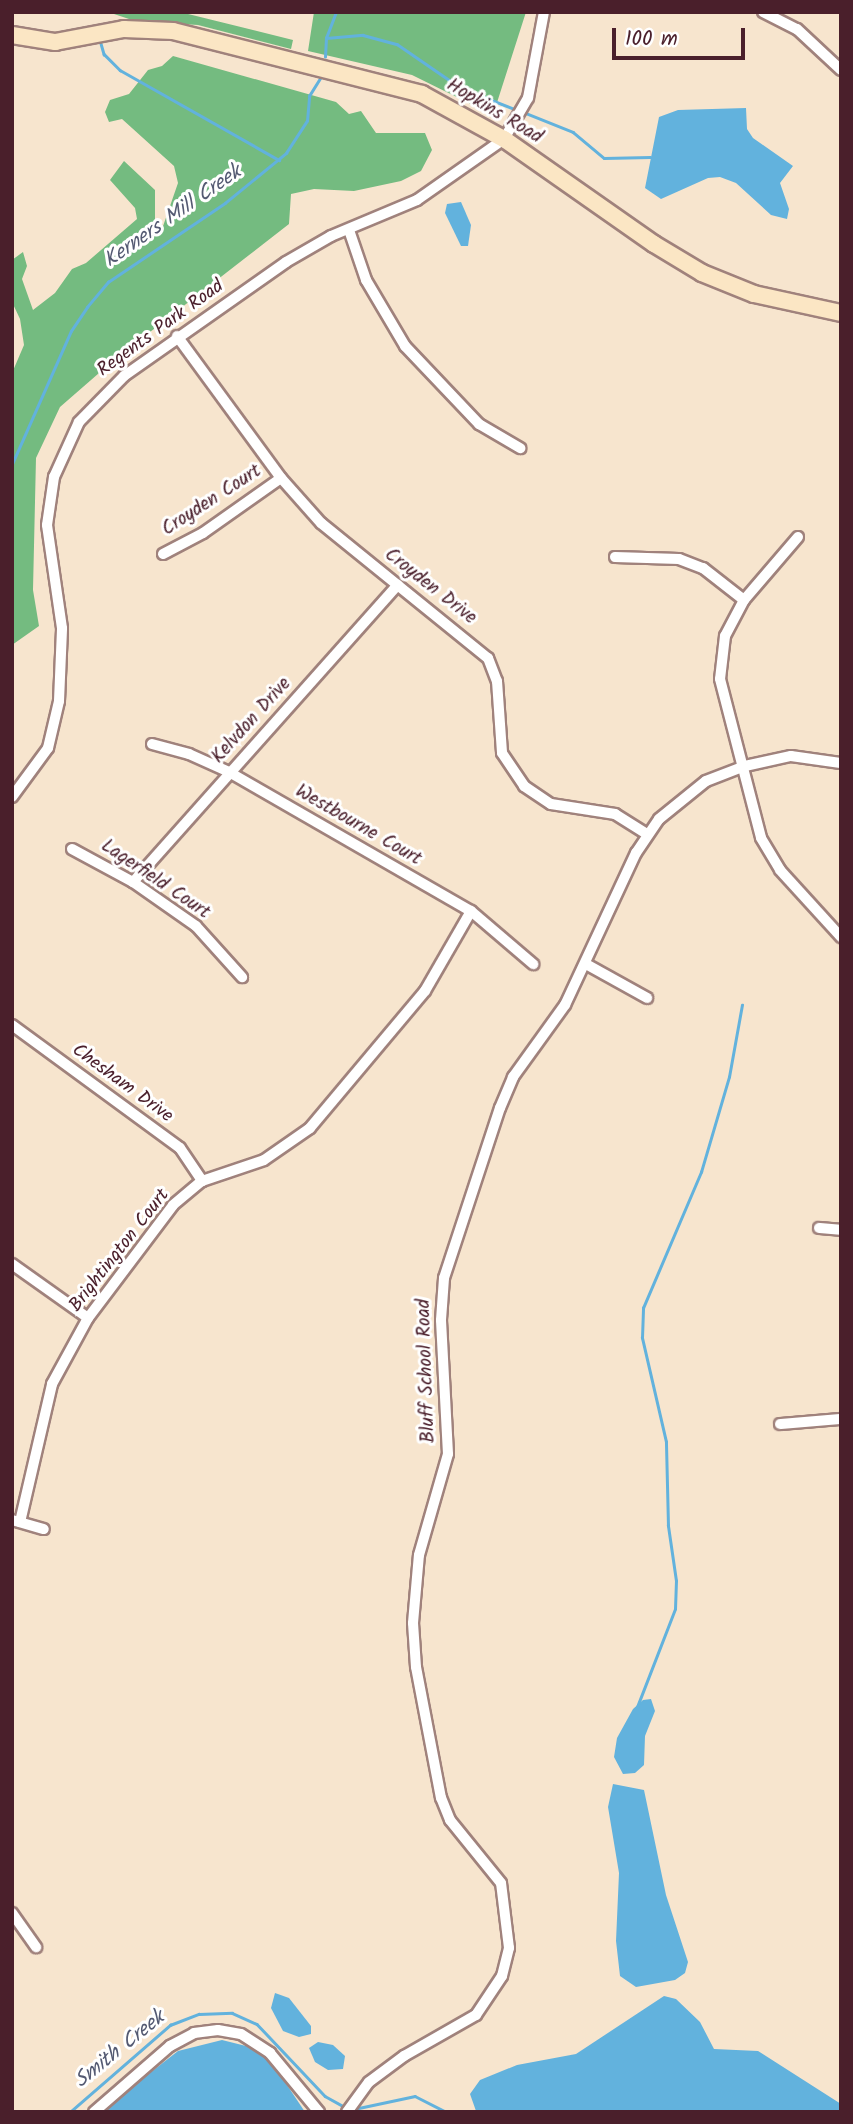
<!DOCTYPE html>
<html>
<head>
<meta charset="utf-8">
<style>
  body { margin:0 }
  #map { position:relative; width:853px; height:2124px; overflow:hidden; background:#f7e5ce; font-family:Kalam,sans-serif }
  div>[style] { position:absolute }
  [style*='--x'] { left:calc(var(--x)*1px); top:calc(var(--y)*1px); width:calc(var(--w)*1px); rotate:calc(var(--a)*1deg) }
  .forest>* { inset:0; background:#74bb80 }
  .water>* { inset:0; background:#62b2dd }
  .stream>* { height:2.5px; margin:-1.25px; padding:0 1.25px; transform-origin:1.25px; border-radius:1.25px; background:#62b2dd }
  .roads { filter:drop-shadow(2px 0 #a0827c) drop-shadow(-2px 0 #a0827c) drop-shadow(0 2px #a0827c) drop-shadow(0 -2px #a0827c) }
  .minor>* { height:10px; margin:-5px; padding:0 5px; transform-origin:5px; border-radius:5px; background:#fff }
  .secondary>* { height:16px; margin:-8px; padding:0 8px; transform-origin:8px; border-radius:8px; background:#fbe6c4 }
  span { translate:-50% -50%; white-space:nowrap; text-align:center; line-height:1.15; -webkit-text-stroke:6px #fff; paint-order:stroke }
  .street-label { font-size:19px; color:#4a1f2b }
  .water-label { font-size:21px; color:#545a72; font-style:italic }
  .frame { position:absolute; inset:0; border:14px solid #4a1f2b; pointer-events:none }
  .scale { position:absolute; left:612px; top:28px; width:133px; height:32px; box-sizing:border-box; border:4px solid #4a1f2b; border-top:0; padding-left:9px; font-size:21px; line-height:24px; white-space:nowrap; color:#4a1f2b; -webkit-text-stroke:5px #fff; paint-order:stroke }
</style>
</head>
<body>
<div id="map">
  <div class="forest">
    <i style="clip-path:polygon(180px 12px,293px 40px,291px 49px,198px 25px,135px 21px,111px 13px)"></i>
    <i style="clip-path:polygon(314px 12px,526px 12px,493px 115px,412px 75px,308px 51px)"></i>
    <i style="clip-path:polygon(173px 56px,336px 102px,349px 114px,361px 111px,376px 133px,425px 133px,432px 150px,421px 171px,401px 181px,354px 191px,314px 189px,291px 194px,289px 224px,114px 360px,60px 407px,36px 458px,33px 590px,39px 626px,12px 645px,12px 373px,24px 345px,20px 319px,12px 302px,12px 260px,23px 252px,27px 266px,22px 279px,33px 310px,55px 293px,72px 269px,86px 263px,137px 219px,135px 208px,110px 180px,124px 161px,155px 190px,155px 229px,161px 232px,178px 183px,174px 166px,122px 119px,109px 122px,105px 112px,110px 100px,129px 94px,148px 70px,162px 66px)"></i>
  </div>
  <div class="water">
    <i style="clip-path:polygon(746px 108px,747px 129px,753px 138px,793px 166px,780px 183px,789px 209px,787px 219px,771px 215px,736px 183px,720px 177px,708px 178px,661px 199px,645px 188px,659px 117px,678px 110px)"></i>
    <i style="clip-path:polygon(461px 202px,471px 225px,468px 246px,461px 246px,445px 213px,447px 204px)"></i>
    <i style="clip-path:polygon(651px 1699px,655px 1711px,645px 1736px,644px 1765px,635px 1773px,623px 1774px,614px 1757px,617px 1738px,633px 1709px,643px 1700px)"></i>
    <i style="clip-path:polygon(613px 1784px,644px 1790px,666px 1895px,688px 1962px,685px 1973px,675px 1980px,636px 1987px,620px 1976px,616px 1941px,619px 1873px,608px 1807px)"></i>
    <i style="clip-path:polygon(275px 1993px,289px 1998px,311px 2026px,311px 2034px,299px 2037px,283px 2031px,271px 2008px)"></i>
    <i style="clip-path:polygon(664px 1996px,676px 1999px,700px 2022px,714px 2049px,758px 2051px,841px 2104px,841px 2112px,476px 2111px,470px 2094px,480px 2080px,517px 2065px,576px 2054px)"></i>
    <i style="clip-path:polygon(222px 2040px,246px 2046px,271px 2061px,305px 2112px,100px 2112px,178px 2051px)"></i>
    <i style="clip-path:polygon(318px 2042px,333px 2045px,345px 2056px,343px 2069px,328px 2070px,315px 2062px,309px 2048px)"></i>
  </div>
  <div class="stream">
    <i style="--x:326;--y:38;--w:37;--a:-5"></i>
    <i style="--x:363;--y:35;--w:35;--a:15"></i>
    <i style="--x:397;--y:44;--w:78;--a:34.5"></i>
    <i style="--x:461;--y:88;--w:60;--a:21.4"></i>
    <i style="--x:100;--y:40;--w:15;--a:74"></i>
    <i style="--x:104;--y:54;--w:23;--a:45"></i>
    <i style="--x:120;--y:70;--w:183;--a:29.5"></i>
    <i style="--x:325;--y:57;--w:19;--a:-87"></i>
    <i style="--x:326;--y:38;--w:28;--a:-69"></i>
    <i style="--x:523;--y:112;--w:54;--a:21.8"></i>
    <i style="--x:573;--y:132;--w:40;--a:40"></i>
    <i style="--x:604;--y:158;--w:46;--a:-1.2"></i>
    <i style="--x:12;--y:464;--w:145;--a:-66.1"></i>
    <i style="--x:71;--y:331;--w:29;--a:-56"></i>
    <i style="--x:87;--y:307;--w:33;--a:-50"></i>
    <i style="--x:108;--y:282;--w:141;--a:-34"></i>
    <i style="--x:225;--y:203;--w:79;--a:-39.3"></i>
    <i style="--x:286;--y:153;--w:38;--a:-57"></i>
    <i style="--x:307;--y:121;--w:25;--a:-85"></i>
    <i style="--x:309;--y:96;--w:22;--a:-58"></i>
    <i style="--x:637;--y:1707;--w:105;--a:-68.8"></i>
    <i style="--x:675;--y:1609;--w:28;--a:-88"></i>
    <i style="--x:676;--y:1581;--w:56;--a:-98.3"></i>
    <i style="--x:668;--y:1526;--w:84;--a:-91.4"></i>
    <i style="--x:666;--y:1442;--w:107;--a:-103"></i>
    <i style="--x:642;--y:1338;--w:30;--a:-88"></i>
    <i style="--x:643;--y:1308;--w:148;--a:-66.9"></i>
    <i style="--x:701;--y:1172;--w:99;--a:-73.6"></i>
    <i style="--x:729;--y:1077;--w:73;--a:-79.8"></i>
    <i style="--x:354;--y:2109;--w:62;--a:-12"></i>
    <i style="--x:415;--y:2096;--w:35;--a:27"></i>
    <i style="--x:70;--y:2112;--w:133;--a:-41"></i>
    <i style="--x:170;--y:2025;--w:31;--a:-21"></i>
    <i style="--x:199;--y:2014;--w:33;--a:-2"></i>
    <i style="--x:232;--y:2013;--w:27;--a:24"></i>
    <i style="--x:257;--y:2024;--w:99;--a:46.6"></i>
    <i style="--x:325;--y:2096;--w:25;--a:29"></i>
  </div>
  <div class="roads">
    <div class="minor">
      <i style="--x:763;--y:12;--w:38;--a:27"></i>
      <i style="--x:797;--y:29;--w:60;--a:43"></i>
      <i style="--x:349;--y:230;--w:53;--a:71.2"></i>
      <i style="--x:366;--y:280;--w:77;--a:59.4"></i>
      <i style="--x:405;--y:346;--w:108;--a:46.5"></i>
      <i style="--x:479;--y:424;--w:48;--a:30.3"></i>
      <i style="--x:177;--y:336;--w:176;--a:53.8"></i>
      <i style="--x:281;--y:478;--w:60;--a:48.4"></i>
      <i style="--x:321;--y:523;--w:215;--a:39"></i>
      <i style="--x:488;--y:658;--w:25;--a:69"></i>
      <i style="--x:497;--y:681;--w:72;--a:86"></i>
      <i style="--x:502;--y:753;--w:40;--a:56"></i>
      <i style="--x:524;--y:786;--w:32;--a:34"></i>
      <i style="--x:551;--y:804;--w:65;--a:8.9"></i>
      <i style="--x:615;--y:814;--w:38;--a:32"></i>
      <i style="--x:798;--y:537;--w:83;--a:130.6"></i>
      <i style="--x:744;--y:600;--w:41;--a:117.8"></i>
      <i style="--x:725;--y:636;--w:43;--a:96.6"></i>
      <i style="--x:720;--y:679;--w:164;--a:75.5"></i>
      <i style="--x:761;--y:838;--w:37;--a:59"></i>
      <i style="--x:780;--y:870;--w:91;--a:47.7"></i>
      <i style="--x:163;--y:554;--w:45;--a:-27.7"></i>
      <i style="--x:203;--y:533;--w:95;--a:-35.2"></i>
      <i style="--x:615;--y:557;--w:64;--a:1.8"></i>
      <i style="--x:679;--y:559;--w:26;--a:21"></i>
      <i style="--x:703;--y:568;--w:52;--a:38"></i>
      <i style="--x:152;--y:744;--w:38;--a:15"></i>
      <i style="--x:189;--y:754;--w:44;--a:24.2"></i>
      <i style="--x:229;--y:772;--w:279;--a:29.9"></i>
      <i style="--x:471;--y:911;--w:82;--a:40.5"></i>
      <i style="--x:12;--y:797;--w:61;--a:-53.7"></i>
      <i style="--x:48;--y:748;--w:48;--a:-76.8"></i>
      <i style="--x:59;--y:701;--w:73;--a:-87.6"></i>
      <i style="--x:62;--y:628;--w:104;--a:-98.3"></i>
      <i style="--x:47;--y:525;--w:49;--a:-81.7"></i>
      <i style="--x:54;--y:477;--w:60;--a:-65.6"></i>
      <i style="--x:79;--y:422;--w:64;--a:-45.6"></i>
      <i style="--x:124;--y:376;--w:198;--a:-35.1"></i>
      <i style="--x:286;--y:262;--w:52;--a:-30"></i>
      <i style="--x:331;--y:236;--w:93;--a:-22.7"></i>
      <i style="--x:417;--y:200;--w:106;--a:-35"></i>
      <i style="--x:504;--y:139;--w:48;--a:-59.7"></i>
      <i style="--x:528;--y:98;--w:87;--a:-79.5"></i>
      <i style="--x:72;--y:849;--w:69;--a:28.4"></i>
      <i style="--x:133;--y:882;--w:77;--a:34.9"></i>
      <i style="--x:196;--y:926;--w:69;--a:48"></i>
      <i style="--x:133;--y:882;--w:398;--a:-48.3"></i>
      <i style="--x:586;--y:964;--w:70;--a:29.1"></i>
      <i style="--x:12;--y:1025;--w:208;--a:36.2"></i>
      <i style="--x:180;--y:1148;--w:40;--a:56"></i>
      <i style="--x:819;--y:1228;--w:22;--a:5"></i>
      <i style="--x:12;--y:1264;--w:93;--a:35.4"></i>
      <i style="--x:780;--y:1424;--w:61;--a:-4.7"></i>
      <i style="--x:12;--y:1520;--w:33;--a:16"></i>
      <i style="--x:20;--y:1522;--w:142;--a:-76.9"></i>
      <i style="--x:52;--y:1384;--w:75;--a:-61.4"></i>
      <i style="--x:88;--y:1318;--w:141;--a:-53"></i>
      <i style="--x:173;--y:1205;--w:38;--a:-40"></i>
      <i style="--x:202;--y:1181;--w:65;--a:-18.7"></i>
      <i style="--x:264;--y:1160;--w:56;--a:-34.8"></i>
      <i style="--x:310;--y:1128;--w:179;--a:-50"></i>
      <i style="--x:425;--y:991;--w:92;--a:-60.1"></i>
      <i style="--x:12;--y:1913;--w:42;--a:54.8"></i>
      <i style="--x:94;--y:2112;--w:101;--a:-41"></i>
      <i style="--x:170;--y:2046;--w:27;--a:-28"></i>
      <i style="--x:194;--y:2033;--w:24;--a:-7"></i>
      <i style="--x:218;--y:2030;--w:23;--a:10"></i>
      <i style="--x:241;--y:2034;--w:35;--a:33"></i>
      <i style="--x:270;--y:2053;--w:77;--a:50.3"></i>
      <i style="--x:347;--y:2112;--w:37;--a:-54"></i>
      <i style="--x:369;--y:2082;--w:44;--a:-36.6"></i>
      <i style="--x:404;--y:2056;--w:83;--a:-29.7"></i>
      <i style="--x:476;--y:2015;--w:47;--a:-56.3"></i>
      <i style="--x:502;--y:1976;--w:29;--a:-76"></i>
      <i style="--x:509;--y:1948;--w:65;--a:-97"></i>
      <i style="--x:501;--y:1883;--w:81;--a:-129"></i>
      <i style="--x:450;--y:1820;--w:24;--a:-112"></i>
      <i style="--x:441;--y:1798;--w:133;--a:-100.8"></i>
      <i style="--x:416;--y:1667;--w:44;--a:-93.9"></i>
      <i style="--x:413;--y:1623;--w:68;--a:-85"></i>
      <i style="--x:419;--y:1555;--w:105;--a:-74"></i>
      <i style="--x:448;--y:1454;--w:134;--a:-93"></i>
      <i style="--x:441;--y:1320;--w:42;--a:-85.9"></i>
      <i style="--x:444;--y:1278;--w:179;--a:-71.8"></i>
      <i style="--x:500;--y:1108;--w:34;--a:-67"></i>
      <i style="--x:513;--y:1077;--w:89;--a:-54.2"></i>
      <i style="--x:565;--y:1005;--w:168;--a:-65"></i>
      <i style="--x:636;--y:853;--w:41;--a:-55.9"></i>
      <i style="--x:659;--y:819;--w:60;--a:-39"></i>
      <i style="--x:706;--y:781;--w:42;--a:-21"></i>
      <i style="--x:745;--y:766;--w:47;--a:-12.3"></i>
      <i style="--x:791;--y:756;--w:50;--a:8"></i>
    </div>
    <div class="secondary">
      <i style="--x:12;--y:35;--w:44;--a:9.2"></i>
      <i style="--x:55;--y:42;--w:70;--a:-10.7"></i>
      <i style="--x:124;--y:29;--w:49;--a:2.3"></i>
      <i style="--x:173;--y:31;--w:257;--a:14.2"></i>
      <i style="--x:422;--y:94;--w:94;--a:28.8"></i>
      <i style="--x:504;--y:139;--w:183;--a:35"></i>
      <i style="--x:654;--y:244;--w:56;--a:31.1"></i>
      <i style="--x:702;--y:273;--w:56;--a:22"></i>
      <i style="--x:754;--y:294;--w:89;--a:12.3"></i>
    </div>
  </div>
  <div class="street-label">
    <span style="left:494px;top:112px;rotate:31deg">Hopkins Road</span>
    <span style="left:161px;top:329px;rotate:-36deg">Regents Park Road</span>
    <span style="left:212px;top:501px;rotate:-33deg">Croyden Court</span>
    <span style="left:430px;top:587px;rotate:38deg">Croyden Drive</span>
    <span style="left:252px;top:721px;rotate:-48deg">Kelvdon Drive</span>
    <span style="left:358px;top:826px;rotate:30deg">Westbourne Court</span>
    <span style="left:155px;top:880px;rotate:34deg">Lagerfield Court</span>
    <span style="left:122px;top:1084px;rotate:36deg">Chesham Drive</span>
    <span style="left:120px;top:1251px;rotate:-52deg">Brightington Court</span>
    <span style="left:427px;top:1371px;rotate:-92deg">Bluff School Road</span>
  </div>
  <div class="water-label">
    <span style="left:173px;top:217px;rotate:-35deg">Kerners Mill Creek</span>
    <span style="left:120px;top:2050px;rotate:-39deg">Smith Creek</span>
  </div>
  <div class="frame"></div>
  <div class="scale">100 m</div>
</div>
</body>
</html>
